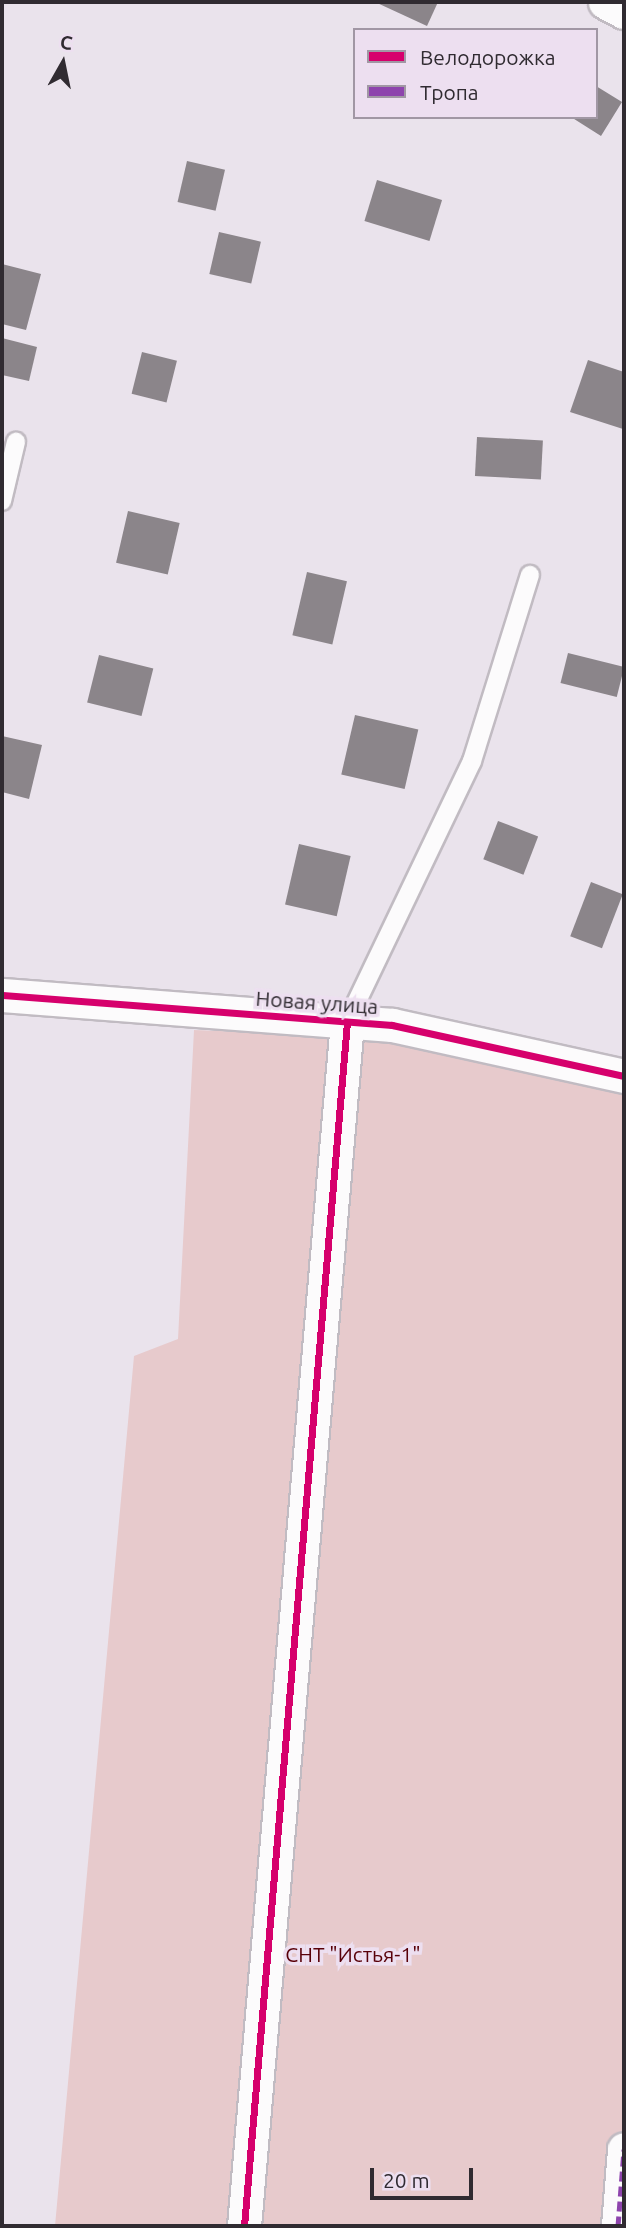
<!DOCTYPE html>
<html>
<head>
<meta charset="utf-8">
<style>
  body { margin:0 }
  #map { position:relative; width:626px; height:2228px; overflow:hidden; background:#eae3ec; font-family:Ubuntu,sans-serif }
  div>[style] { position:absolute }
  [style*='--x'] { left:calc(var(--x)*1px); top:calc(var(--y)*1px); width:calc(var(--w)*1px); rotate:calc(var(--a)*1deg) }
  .green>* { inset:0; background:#e7cacc }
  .building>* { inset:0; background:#8b858a; transform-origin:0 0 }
  .roads { filter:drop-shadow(2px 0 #c1bbc2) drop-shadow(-2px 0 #c1bbc2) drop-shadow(0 2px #c1bbc2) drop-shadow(0 -2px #c1bbc2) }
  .lane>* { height:18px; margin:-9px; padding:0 9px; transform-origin:9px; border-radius:9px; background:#fcfbfc }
  .street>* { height:33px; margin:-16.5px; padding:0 16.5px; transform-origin:16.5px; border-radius:16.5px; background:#fcfbfc }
  .quiet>* { height:5px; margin-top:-2.5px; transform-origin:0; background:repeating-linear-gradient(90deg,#8e44ad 0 10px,transparent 0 15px) }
  .cycleway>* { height:7px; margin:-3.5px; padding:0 3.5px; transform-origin:3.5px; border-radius:3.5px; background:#d6006c }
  span { translate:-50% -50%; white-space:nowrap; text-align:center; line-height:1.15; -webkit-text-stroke:7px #eddff0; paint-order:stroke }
  .street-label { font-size:21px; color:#302b31 }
  .park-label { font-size:21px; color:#580009 }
  .frame { position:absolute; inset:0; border:4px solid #302b31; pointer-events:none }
  .legend { position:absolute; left:353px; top:28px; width:245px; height:91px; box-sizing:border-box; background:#eddff0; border:2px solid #a197a4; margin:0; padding:9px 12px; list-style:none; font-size:21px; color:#302b31 }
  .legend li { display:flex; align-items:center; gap:14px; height:35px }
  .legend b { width:35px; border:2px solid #a197a4 }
  .north { position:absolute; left:28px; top:28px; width:70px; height:70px; -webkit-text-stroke:5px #eddff0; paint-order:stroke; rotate:9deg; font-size:19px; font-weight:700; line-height:28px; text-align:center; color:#302b31 }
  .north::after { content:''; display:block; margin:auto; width:24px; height:32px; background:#302b31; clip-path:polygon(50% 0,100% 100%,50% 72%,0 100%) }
  .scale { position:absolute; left:370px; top:2168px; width:103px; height:32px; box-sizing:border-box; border:4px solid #302b31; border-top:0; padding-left:9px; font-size:21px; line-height:24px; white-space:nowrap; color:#302b31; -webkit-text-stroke:5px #eddff0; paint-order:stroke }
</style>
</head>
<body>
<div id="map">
  <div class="green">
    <i style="clip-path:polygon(194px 1030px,370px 1037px,624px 1094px,624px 2226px,55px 2226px,134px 1356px,178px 1339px)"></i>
  </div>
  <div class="building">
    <i style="clip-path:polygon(375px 2px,438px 2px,427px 26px)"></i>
    <i style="clip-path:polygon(596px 86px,622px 102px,601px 136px,571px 117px,596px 117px)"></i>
    <i style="left:187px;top:161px;width:39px;height:42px;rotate:13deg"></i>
    <i style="left:377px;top:180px;width:68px;height:43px;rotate:17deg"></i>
    <i style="left:219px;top:232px;width:43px;height:43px;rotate:13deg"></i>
    <i style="clip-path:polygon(2px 264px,41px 274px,26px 330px,2px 324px)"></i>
    <i style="clip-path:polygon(2px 338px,37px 347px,29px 381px,2px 375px)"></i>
    <i style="left:142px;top:352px;width:36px;height:43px;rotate:14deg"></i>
    <i style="clip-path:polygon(588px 360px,624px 372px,623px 429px,570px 412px)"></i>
    <i style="left:477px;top:437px;width:66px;height:39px;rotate:3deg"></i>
    <i style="left:128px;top:511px;width:53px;height:53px;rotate:13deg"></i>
    <i style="left:307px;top:572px;width:41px;height:65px;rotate:13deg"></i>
    <i style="left:568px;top:653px;width:58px;height:31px;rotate:14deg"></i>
    <i style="left:99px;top:655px;width:56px;height:49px;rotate:14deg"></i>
    <i style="left:355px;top:715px;width:65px;height:61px;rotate:13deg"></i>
    <i style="clip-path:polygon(2px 736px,42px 745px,29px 799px,2px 792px)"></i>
    <i style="left:498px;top:821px;width:43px;height:41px;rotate:21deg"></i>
    <i style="left:299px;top:844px;width:53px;height:62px;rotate:13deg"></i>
    <i style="left:591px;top:882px;width:34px;height:58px;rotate:21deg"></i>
  </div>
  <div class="roads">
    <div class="lane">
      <i style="--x:2;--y:501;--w:61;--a:-76.7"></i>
      <i style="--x:347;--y:1022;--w:289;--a:-64.4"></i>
      <i style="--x:472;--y:761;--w:195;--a:-72.7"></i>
    </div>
    <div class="street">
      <i style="--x:605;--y:2;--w:21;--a:28"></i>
      <i style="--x:2;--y:995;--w:391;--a:4.4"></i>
      <i style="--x:392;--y:1025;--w:238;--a:12.4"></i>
      <i style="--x:244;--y:2226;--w:1208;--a:-85.11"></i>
      <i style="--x:618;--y:2226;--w:77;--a:-85.5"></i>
    </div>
  </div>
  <div class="quiet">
    <i style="--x:618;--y:2226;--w:77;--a:-85.5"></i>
  </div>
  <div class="cycleway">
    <i style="--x:2;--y:995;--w:391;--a:4.4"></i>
    <i style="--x:392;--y:1025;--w:238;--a:12.4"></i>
    <i style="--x:244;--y:2226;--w:1208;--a:-85.11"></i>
  </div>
  <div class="street-label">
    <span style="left:317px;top:1002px;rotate:4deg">Новая улица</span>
  </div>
  <div class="park-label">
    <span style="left:353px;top:1954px">СНТ "Истья-1"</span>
  </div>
  <div class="frame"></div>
  <ul class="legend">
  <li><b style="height:9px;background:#d6006c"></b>Велодорожка</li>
  <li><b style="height:9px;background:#8e44ad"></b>Тропа</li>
  </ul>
  <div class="north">С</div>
  <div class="scale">20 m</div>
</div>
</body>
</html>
